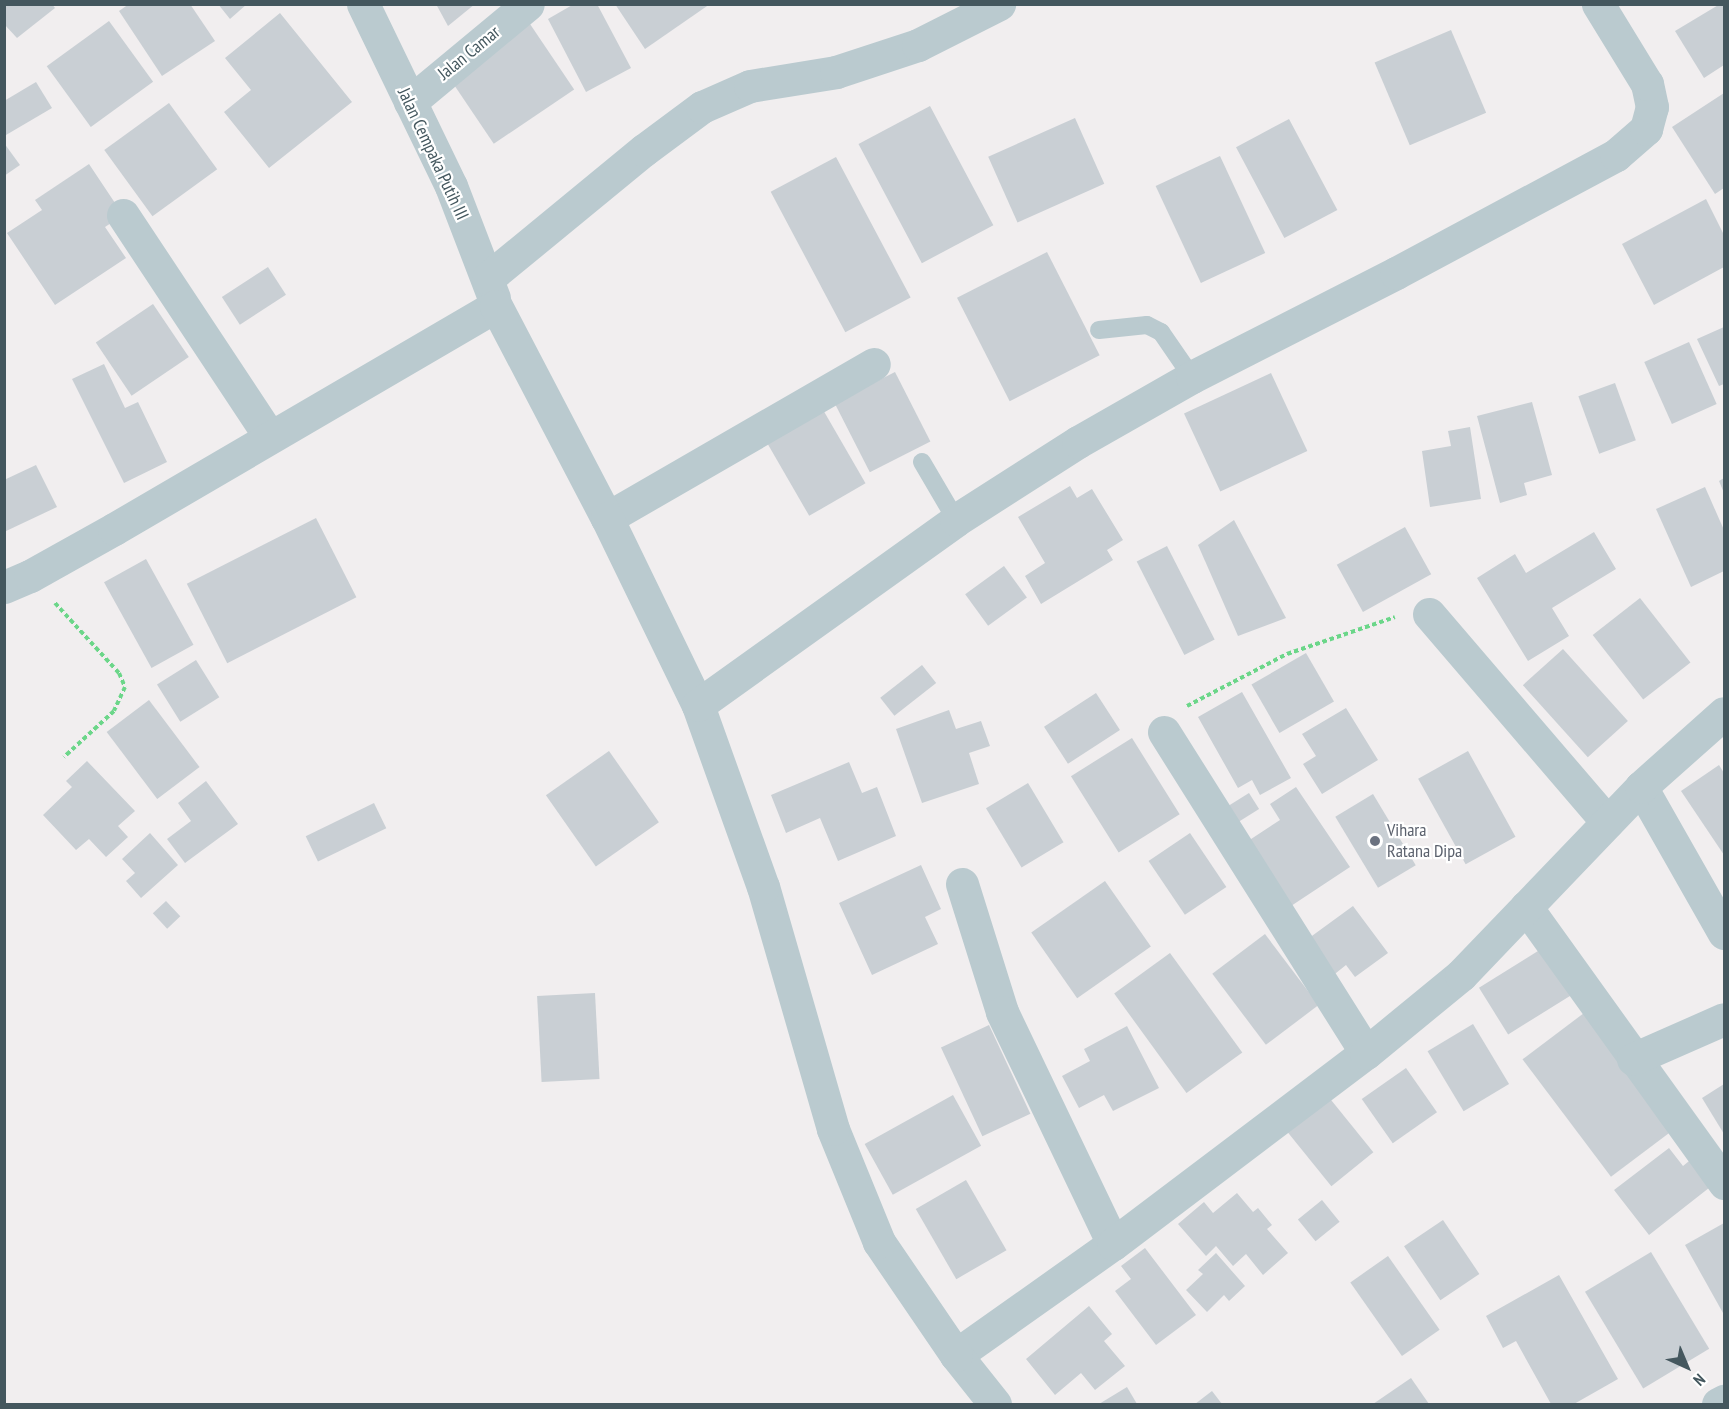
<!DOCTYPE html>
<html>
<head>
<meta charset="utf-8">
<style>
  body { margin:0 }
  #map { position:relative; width:1729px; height:1409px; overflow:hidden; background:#f1eeef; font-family:"PT Sans Narrow",sans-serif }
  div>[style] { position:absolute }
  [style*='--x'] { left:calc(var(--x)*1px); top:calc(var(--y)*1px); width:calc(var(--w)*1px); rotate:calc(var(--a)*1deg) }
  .building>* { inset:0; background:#c9cfd4; transform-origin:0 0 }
  .path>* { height:4px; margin-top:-2px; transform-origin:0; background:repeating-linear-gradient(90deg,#6bd689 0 4.5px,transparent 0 7.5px) }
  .lane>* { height:18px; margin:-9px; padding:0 9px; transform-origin:9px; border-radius:9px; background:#bacacf }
  .street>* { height:33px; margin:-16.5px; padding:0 16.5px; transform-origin:16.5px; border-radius:16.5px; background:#bacacf }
  .dots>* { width:16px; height:16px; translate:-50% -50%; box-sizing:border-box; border:3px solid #fff; border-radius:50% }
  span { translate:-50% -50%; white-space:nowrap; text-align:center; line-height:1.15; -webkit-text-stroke:4.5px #fff; paint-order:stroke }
  .street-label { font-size:18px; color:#44575e }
  .worship-label { font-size:18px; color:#5b616d }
  .left { translate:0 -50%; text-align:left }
  .frame { position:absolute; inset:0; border:6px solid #44575e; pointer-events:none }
  .north { position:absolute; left:1657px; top:1337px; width:60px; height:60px; -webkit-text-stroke:4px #fff; paint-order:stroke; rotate:136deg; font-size:16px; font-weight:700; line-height:24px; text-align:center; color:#44575e }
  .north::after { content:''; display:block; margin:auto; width:21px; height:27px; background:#44575e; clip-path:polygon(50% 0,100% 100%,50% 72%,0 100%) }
</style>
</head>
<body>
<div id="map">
  <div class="building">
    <i style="clip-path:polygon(4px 4px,52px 4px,55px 8px,17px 38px,4px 24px)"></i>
    <i style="clip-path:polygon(129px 4px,190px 4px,215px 41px,162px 76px,119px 11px)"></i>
    <i style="clip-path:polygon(218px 4px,247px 4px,230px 19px)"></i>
    <i style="clip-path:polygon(436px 4px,475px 4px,448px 26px)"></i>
    <i style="clip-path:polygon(574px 4px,597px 4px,631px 68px,586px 92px,548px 19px)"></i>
    <i style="clip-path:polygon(615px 4px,710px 4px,645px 49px)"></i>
    <i style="clip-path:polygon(1720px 4px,1724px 4px,1724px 65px,1704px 78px,1675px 31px)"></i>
    <i style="clip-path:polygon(280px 13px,352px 102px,269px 168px,224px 112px,251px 90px,225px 58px)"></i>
    <i style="left:109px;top:21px;width:75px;height:77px;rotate:54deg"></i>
    <i style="left:530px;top:24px;width:79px;height:97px;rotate:56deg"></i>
    <i style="left:1451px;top:30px;width:90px;height:83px;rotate:67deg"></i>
    <i style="clip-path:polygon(36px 82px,52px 108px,6px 135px,4px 101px)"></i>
    <i style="clip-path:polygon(1724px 93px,1724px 188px,1715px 194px,1672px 127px)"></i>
    <i style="left:169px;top:103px;width:82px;height:80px;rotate:54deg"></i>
    <i style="left:930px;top:106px;width:135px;height:81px;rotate:62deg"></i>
    <i style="left:1075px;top:118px;width:72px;height:95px;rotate:66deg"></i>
    <i style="left:1289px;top:119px;width:103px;height:60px;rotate:62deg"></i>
    <i style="clip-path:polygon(4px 143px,20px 165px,4px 176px)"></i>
    <i style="left:1220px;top:156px;width:107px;height:71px;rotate:65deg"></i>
    <i style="left:836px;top:157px;width:159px;height:74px;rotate:62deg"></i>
    <i style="clip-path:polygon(89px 164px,123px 215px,105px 227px,126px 258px,55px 305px,7px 233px,42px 210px,35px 200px)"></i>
    <i style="clip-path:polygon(1706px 199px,1724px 235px,1724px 267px,1654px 305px,1622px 244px)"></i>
    <i style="left:1047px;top:252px;width:116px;height:101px;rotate:63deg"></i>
    <i style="left:268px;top:267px;width:33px;height:55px;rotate:57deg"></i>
    <i style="left:153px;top:304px;width:64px;height:69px;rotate:56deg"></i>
    <i style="clip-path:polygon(1724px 327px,1724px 384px,1719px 386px,1697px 339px)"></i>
    <i style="left:1689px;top:342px;width:68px;height:49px;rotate:66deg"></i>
    <i style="clip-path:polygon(104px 364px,125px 408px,138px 402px,167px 462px,124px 483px,72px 379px)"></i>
    <i style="left:895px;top:372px;width:78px;height:68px;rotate:63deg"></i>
    <i style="left:1271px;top:373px;width:86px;height:96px;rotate:65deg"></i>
    <i style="left:1615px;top:383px;width:61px;height:39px;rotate:70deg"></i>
    <i style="clip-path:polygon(1532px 402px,1552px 475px,1524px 483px,1527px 495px,1500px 503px,1477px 416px)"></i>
    <i style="left:822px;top:408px;width:87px;height:65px;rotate:60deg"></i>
    <i style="clip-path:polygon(1470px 427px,1481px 499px,1430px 507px,1422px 451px,1451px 446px,1448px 431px)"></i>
    <i style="clip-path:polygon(36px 465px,57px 507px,4px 532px,4px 480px)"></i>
    <i style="clip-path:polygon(1724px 478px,1724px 493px,1719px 481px)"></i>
    <i style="clip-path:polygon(1070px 486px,1077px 498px,1092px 489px,1123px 540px,1107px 550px,1113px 560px,1041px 604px,1025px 576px,1045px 563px,1018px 517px)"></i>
    <i style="clip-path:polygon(1705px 487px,1724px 530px,1724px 571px,1691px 587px,1656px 509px)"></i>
    <i style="left:316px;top:518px;width:89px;height:145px;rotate:63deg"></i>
    <i style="clip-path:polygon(1234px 520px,1286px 618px,1238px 636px,1198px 545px)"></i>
    <i style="left:1405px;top:527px;width:54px;height:78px;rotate:61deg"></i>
    <i style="clip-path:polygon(1594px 532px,1616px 569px,1552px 608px,1569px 636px,1528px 661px,1477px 578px,1515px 554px,1526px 573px)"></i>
    <i style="left:1167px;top:546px;width:105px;height:34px;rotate:63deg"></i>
    <i style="left:146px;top:559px;width:98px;height:48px;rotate:61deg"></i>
    <i style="left:1004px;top:566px;width:39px;height:48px;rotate:54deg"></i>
    <i style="left:1640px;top:598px;width:82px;height:60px;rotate:52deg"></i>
    <i style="left:1563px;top:649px;width:97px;height:54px;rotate:48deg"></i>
    <i style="left:1306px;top:653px;width:56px;height:63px;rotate:60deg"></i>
    <i style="left:196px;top:660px;width:44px;height:46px;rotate:58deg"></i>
    <i style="left:922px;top:665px;width:23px;height:53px;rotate:52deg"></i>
    <i style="clip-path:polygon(1242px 692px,1291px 778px,1260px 795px,1252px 780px,1238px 788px,1198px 717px)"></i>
    <i style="left:1096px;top:693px;width:44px;height:62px;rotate:57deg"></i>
    <i style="left:149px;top:700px;width:84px;height:53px;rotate:53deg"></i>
    <i style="clip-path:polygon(1346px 708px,1378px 760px,1322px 794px,1303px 764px,1316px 756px,1302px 734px)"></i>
    <i style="clip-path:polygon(949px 710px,956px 729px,981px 721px,990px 746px,969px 753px,979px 784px,922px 803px,896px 729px)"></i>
    <i style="left:1132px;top:738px;width:90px;height:72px;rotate:58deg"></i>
    <i style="left:609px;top:751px;width:87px;height:77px;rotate:55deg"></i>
    <i style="left:1468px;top:751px;width:98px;height:57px;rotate:61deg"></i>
    <i style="clip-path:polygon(87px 761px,135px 811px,118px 826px,128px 837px,106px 857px,89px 839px,76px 850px,43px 815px,72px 787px,66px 781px)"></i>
    <i style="clip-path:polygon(849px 762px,862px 793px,877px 787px,896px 836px,838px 861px,820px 818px,786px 833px,771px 795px)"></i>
    <i style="clip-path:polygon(1719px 765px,1724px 773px,1724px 855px,1681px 791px)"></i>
    <i style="clip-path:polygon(206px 781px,238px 824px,185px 863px,167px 839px,191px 821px,178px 803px)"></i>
    <i style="left:1028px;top:783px;width:69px;height:49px;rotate:59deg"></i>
    <i style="clip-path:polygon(1296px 787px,1350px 867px,1291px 906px,1248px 841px,1280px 820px,1270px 804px)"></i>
    <i style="left:1249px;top:793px;width:19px;height:33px;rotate:58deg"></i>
    <i style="left:1373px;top:794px;width:83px;height:44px;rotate:59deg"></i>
    <i style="left:374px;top:803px;width:28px;height:76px;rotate:64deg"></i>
    <i style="clip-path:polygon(150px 833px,178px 865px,141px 898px,126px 881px,135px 873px,122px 859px)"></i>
    <i style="left:1190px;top:833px;width:65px;height:50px;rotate:56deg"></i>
    <i style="clip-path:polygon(921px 865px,941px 909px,925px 917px,938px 944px,872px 975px,839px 903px)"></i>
    <i style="left:1105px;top:881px;width:80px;height:90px;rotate:55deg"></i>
    <i style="left:166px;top:901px;width:21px;height:18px;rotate:47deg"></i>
    <i style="clip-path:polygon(1353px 906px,1388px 953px,1355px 977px,1346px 965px,1331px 977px,1305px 941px)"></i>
    <i style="left:1265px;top:934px;width:89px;height:66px;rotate:53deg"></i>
    <i style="left:1546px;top:946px;width:55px;height:79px;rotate:58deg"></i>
    <i style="left:1170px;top:953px;width:123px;height:69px;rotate:54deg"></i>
    <i style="left:595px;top:993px;width:86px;height:58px;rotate:87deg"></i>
    <i style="left:1584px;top:1013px;width:147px;height:77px;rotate:53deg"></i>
    <i style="left:1473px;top:1024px;width:70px;height:53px;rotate:59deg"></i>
    <i style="left:989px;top:1025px;width:98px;height:53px;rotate:65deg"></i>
    <i style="clip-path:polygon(1127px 1026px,1159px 1088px,1113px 1111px,1104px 1095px,1079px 1108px,1062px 1076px,1090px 1061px,1084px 1049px)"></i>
    <i style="left:1406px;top:1068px;width:54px;height:54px;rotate:55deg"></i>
    <i style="clip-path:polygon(1724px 1084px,1724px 1134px,1702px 1098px)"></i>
    <i style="left:1323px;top:1090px;width:80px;height:54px;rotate:51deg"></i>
    <i style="left:953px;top:1095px;width:58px;height:101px;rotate:61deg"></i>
    <i style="clip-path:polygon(1669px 1148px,1683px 1166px,1694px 1157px,1714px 1184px,1649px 1235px,1614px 1190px)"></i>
    <i style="left:966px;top:1180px;width:81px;height:58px;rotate:60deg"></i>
    <i style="clip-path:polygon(1237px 1193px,1253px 1212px,1258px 1208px,1272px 1225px,1267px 1229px,1288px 1253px,1263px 1275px,1246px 1254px,1233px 1266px,1216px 1246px,1206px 1256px,1178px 1224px,1204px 1202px,1213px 1213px)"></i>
    <i style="left:1322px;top:1200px;width:28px;height:31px;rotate:51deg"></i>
    <i style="left:1443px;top:1220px;width:65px;height:47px;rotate:56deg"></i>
    <i style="clip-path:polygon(1724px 1223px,1724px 1312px,1723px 1313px,1685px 1245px)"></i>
    <i style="clip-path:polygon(1145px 1248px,1196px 1315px,1156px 1345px,1115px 1291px,1131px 1279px,1121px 1266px)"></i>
    <i style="left:1651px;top:1252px;width:113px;height:77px;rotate:59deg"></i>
    <i style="clip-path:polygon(1216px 1253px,1245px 1286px,1229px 1301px,1224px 1295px,1207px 1312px,1186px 1290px,1203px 1274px,1198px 1270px)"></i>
    <i style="left:1388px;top:1256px;width:90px;height:46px;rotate:55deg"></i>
    <i style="clip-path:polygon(1559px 1275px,1618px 1379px,1574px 1404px,1551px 1404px,1516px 1341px,1503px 1348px,1486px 1316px)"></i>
    <i style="clip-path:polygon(1089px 1306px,1112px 1334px,1104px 1341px,1125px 1366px,1095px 1390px,1081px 1373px,1055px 1395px,1026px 1359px)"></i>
    <i style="clip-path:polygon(1411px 1378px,1429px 1404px,1373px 1404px)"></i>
    <i style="clip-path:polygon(1127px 1387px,1137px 1404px,1099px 1404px)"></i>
    <i style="clip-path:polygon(1212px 1391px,1222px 1404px,1195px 1404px)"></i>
  </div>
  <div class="path">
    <i style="--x:55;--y:603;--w:95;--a:47.6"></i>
    <i style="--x:119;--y:673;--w:15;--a:67"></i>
    <i style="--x:125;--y:687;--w:26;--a:115"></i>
    <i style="--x:114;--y:711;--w:68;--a:137.4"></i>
    <i style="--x:1187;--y:706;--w:113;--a:-27.5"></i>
    <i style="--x:1287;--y:654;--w:114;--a:-18.9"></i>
  </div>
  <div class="lane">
    <i style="--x:1099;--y:330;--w:48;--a:-5.9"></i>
    <i style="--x:1147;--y:325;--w:16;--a:27"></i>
    <i style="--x:1161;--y:332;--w:55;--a:55.4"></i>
    <i style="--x:922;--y:462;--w:67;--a:59.6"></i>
  </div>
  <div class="street">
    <i style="--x:363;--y:4;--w:202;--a:64.2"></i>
    <i style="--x:451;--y:186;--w:120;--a:69"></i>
    <i style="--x:410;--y:102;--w:153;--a:-39.7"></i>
    <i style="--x:123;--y:215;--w:266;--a:56.5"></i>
    <i style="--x:488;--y:278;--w:202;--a:-39.4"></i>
    <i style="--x:644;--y:150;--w:72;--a:-36.6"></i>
    <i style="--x:702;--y:107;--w:52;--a:-23.6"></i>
    <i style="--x:750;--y:86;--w:87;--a:-9.2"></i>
    <i style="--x:836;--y:72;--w:86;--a:-18.2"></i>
    <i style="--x:918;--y:45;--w:91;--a:-26.8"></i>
    <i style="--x:607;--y:518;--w:308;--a:-30"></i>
    <i style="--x:4;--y:587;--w:28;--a:-23"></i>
    <i style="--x:30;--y:576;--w:96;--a:-29.2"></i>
    <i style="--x:114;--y:529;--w:442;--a:-30.3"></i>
    <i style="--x:496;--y:306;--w:239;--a:62.4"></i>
    <i style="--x:607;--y:518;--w:208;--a:64.1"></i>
    <i style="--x:1429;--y:614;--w:274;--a:49.4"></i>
    <i style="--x:1164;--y:732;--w:379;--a:57.8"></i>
    <i style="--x:1641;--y:787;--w:168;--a:60.4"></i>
    <i style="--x:962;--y:884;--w:134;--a:72.6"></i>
    <i style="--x:1002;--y:1012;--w:257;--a:64.4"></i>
    <i style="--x:1526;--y:907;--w:340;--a:54.3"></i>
    <i style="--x:1633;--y:1059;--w:99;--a:-23.7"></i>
    <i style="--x:956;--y:1355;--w:192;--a:-35.3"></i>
    <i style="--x:1113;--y:1244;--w:317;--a:-37.1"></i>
    <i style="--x:1366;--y:1053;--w:123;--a:-39.4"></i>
    <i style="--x:1461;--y:975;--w:260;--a:-46.2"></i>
    <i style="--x:1641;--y:787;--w:111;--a:-41.7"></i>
    <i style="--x:995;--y:1404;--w:63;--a:-128.5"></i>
    <i style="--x:956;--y:1355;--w:137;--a:-124.3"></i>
    <i style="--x:879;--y:1242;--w:122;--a:-112.2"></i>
    <i style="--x:833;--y:1129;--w:252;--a:-106.1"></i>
    <i style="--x:763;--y:887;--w:193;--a:-109.7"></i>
    <i style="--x:698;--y:705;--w:317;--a:-35.6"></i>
    <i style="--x:956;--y:520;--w:145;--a:-32.6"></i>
    <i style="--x:1078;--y:442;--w:131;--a:-29.7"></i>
    <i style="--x:1192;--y:377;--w:229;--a:-27"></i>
    <i style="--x:1396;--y:273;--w:250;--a:-28.2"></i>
    <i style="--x:1616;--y:155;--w:40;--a:-41"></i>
    <i style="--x:1646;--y:129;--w:23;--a:-75"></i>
    <i style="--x:1652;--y:107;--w:24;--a:-102"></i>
    <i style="--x:1647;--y:84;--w:94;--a:-121.5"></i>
    <i style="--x:1718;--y:1404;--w:7;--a:-27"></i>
  </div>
  <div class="dots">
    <i style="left:1375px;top:841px;background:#6b7280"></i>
  </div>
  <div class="street-label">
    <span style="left:469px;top:53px;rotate:-39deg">Jalan Camar</span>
    <span style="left:433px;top:154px;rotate:65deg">Jalan Cempaka Putih III</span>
  </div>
  <div class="worship-label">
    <span class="left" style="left:1387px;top:841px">Vihara<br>Ratana Dipa</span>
  </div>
  <div class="frame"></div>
  <div class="north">N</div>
</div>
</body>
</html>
